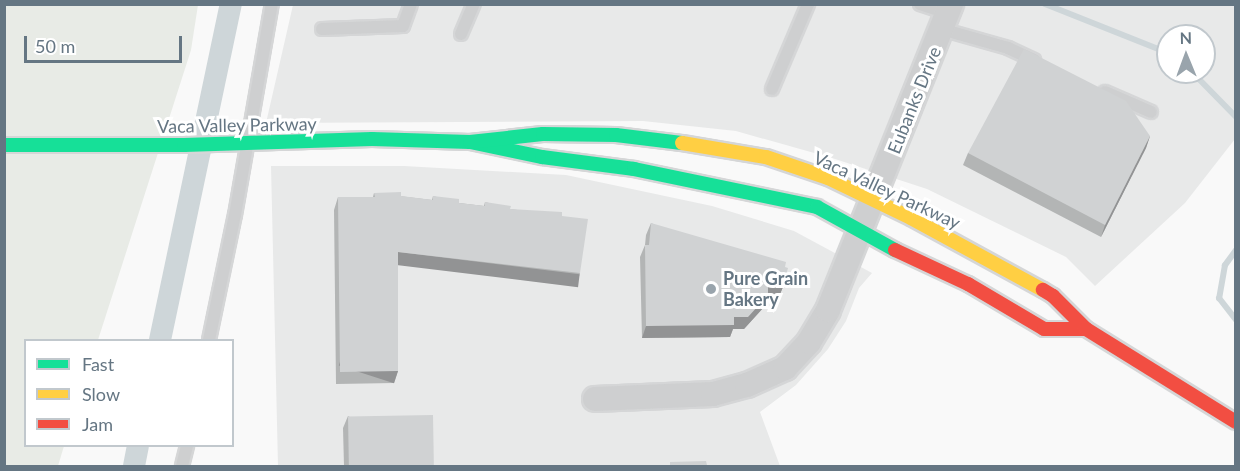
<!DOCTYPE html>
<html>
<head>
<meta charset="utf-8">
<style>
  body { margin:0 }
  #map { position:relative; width:1240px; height:471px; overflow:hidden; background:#f9f9f9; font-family:Lato,sans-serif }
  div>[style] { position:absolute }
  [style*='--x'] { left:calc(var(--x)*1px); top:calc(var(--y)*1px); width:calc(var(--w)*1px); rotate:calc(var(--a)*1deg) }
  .built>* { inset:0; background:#e8e9e9 }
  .green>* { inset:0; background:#e8ebe6 }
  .stream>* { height:6px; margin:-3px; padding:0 3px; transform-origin:3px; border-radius:3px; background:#ced6d9 }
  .canal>* { height:22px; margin:-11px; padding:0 11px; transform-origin:11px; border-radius:11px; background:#ced6d9 }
  .roads { filter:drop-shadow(2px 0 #d5d6d7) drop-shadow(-2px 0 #d5d6d7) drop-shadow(0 2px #d5d6d7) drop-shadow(0 -2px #d5d6d7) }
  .lane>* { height:12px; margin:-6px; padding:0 6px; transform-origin:6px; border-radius:6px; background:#cecfd0 }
  .street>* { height:24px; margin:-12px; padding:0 12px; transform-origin:12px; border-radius:12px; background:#cecfd0 }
  .fast>* { height:14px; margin:-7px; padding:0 7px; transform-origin:7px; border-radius:7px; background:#16e098 }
  .slow>* { height:14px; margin:-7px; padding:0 7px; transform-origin:7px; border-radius:7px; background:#ffcf43 }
  .jam>* { height:14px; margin:-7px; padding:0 7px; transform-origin:7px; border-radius:7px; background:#f24e42 }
  .wall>* { inset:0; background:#b3b5b5 }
  .shaded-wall>* { inset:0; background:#929394; transform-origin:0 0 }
  .building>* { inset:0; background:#d0d2d3; transform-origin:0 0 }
  .dots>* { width:16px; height:16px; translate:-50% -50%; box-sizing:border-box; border:3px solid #fff; border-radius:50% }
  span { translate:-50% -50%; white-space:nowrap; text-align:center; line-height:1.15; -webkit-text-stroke:6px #fff; paint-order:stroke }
  .street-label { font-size:18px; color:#657683 }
  .poi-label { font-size:18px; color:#657683; font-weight:700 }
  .left { translate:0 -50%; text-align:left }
  .frame { position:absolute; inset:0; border:6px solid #657683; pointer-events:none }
  .legend { position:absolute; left:24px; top:339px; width:210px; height:108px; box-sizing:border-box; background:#fff; border:2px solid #c1c8cd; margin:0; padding:8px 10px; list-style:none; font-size:18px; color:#657683 }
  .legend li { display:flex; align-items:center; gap:12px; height:30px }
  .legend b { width:30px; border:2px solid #c1c8cd }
  .north { position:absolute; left:1156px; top:24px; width:60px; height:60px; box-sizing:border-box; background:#fff; border:2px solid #c1c8cd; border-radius:50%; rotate:359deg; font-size:16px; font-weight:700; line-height:24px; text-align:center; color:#657683 }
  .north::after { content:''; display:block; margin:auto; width:21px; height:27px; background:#99a4ac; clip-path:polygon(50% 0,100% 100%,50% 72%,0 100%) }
  .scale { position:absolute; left:24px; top:36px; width:158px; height:27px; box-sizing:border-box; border:3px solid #657683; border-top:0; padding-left:8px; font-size:18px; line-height:21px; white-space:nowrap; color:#657683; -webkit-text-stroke:4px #fff; paint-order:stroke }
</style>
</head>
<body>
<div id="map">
  <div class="built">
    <i style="clip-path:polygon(evenodd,293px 5px,1235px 5px,1235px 139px,1185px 203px,1095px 286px,1066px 257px,927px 189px,832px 158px,736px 131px,643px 121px,266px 123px,293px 5px,1168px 36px,1204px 36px,1204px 72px,1168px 72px,1168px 36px)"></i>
    <i style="clip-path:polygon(271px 166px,404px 166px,566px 175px,712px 206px,794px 231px,872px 273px,859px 288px,846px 321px,828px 349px,796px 385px,760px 412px,780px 466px,278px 466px)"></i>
  </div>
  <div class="green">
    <i style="clip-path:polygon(4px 5px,198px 5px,191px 50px,98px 340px,26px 340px,26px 446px,64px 446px,58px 466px,5px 466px)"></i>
  </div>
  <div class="stream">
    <i style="--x:1045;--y:4;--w:132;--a:21.7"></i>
    <i style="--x:1192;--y:72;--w:63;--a:45.6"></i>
    <i style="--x:1236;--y:250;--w:19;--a:126"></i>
    <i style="--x:1225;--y:265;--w:34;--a:100"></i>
    <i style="--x:1219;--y:298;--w:28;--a:52"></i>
  </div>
  <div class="canal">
    <i style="--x:160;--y:340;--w:343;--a:-78.1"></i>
    <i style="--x:134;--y:466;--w:20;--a:-79"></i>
  </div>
  <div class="roads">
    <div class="lane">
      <i style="--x:920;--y:4;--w:29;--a:18"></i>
      <i style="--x:322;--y:29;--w:81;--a:-2.1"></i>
      <i style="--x:403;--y:26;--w:23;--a:-70"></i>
      <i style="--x:941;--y:29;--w:70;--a:15.8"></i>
      <i style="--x:1008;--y:48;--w:29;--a:25"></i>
      <i style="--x:461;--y:34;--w:33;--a:-67"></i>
      <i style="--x:772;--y:89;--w:92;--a:-67"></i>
      <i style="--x:1105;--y:92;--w:50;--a:23.5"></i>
      <i style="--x:209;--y:340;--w:128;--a:-78.3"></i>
      <i style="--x:235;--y:215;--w:214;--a:-80.1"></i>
      <i style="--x:182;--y:466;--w:21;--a:-76"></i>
    </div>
    <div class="street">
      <i style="--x:595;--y:399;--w:118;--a:-2.4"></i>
      <i style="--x:713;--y:394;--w:35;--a:-15"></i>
      <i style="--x:747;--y:385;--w:42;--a:-24.1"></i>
      <i style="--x:785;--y:368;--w:35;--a:-47"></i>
      <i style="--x:809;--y:342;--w:37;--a:-59"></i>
      <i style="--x:828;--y:310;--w:330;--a:-68.1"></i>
    </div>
    <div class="fast">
      <i style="--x:470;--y:142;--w:74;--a:11.8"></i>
      <i style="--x:542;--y:157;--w:93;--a:7.4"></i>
      <i style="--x:634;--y:169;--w:187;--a:11.7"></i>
      <i style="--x:817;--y:207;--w:89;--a:28.9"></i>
      <i style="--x:4;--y:145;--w:180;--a:0"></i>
      <i style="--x:184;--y:145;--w:188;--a:-1.8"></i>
      <i style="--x:372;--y:139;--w:98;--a:1.8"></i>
      <i style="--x:470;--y:142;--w:73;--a:-6.3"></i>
      <i style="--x:543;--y:134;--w:73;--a:0.8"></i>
      <i style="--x:616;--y:135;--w:66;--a:6.9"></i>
    </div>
    <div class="slow">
      <i style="--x:682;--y:143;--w:85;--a:9.5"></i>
      <i style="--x:766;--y:157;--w:65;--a:18.7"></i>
      <i style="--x:828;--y:178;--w:92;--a:25.7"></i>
      <i style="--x:911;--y:218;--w:150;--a:28.6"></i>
    </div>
    <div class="jam">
      <i style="--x:895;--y:250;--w:81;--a:25"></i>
      <i style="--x:968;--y:284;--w:88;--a:30.6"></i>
      <i style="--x:1044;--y:329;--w:42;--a:0"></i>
      <i style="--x:1086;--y:329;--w:47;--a:-135"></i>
      <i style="--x:1053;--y:296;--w:12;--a:-149"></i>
      <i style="--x:1086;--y:329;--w:176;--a:31.8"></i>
    </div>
  </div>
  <div class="wall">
    <i style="clip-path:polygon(1150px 136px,1146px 148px,1101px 237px,963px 165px,968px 153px)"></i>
    <i style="clip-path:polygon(374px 193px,432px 200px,433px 196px,459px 203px,484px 206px,485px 202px,510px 209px,562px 216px,580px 273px,576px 286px,398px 264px,398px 371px,394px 383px,336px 384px,334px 210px,338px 197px,373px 197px)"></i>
    <i style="clip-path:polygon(651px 223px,783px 287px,778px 299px,767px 299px,764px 307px,744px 329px,733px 329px,730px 337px,642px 338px,640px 257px,645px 245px,646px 235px)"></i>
    <i style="clip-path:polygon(348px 416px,434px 466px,344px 466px,343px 428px)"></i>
  </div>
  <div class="shaded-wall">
    <i style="clip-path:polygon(1150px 136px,1146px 148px,1101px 237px,1105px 225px)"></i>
    <i style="left:398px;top:252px;width:183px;height:13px;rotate:7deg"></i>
    <i style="clip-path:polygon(768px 287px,783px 287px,778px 299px,767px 299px,764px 307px,744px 329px,733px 329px,730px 337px,642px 338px,646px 326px,734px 317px)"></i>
    <i style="left:398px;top:371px;width:13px;height:58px;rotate:108deg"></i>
  </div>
  <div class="building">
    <i style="clip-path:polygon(1024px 49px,1126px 101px,1150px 136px,1105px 225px,968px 153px)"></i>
    <i style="clip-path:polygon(401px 192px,401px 196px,433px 200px,433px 196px,459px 199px,459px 203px,485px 206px,485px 202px,511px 206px,510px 209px,562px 212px,562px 216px,588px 219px,580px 273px,398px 252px,398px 371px,340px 372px,338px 197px,375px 197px,374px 193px)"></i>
    <i style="clip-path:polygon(651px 223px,786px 262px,785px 267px,788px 268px,783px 287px,768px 287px,768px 295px,748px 317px,734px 317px,734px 325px,646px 326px,645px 245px,649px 245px)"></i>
    <i style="left:433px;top:415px;width:51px;height:85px;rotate:89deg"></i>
    <i style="clip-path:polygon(706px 461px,707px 465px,750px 465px,750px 466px,670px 466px,670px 462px)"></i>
  </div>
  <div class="dots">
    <i style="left:711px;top:289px;background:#99a4ac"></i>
  </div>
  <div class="street-label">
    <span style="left:914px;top:100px;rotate:-68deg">Eubanks Drive</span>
    <span style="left:237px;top:125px;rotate:-1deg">Vaca Valley Parkway</span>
    <span style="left:887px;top:190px;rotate:25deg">Vaca Valley Parkway</span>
  </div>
  <div class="poi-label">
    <span class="left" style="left:723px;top:289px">Pure Grain<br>Bakery</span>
  </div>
  <div class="frame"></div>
  <ul class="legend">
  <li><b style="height:8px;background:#16e098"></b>Fast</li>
  <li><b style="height:8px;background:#ffcf43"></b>Slow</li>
  <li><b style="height:8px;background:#f24e42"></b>Jam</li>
  </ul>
  <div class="north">N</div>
  <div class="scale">50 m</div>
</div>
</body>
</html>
